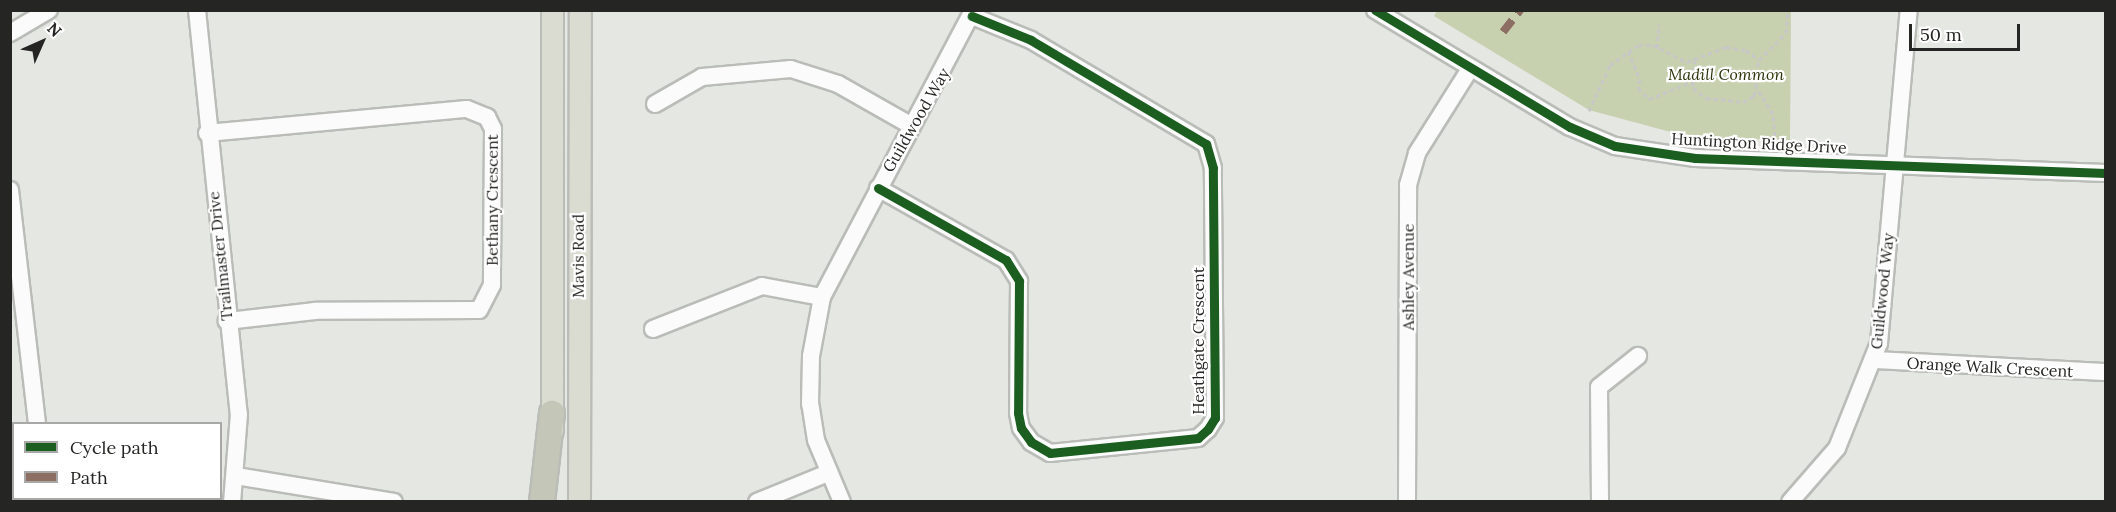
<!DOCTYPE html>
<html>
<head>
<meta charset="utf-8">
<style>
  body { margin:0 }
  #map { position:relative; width:2116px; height:512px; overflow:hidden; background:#e5e7e2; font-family:Lora,serif }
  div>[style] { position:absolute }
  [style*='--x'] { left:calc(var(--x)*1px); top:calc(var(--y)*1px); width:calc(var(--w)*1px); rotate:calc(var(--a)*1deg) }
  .green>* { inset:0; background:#c7d0af }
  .path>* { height:3px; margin-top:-1.5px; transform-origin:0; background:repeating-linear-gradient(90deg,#c7c8c6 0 4.5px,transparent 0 7.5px) }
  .roads { filter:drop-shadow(2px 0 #babcb8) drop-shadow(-2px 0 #babcb8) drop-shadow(0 2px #babcb8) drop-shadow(0 -2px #babcb8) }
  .minor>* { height:16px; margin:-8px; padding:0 8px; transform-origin:8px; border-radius:8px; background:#fbfbfb }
  .major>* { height:21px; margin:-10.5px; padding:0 10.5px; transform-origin:10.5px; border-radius:10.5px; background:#dadcd2 }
  .highway>* { height:24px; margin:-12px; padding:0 12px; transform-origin:12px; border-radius:12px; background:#c4c7b7 }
  .quiet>* { height:8px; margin-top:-4px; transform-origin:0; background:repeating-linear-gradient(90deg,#8d6e63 0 15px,transparent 0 23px) }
  .cycleway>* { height:9px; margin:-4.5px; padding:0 4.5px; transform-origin:4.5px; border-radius:4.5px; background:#1b5e20 }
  span { translate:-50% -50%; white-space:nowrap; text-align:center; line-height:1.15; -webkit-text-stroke:4.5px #fff; paint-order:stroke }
  .park-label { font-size:16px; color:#2c340a; font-style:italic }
  .street-label { font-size:16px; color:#252623 }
  .frame { position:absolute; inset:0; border:12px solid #252623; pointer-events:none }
  .legend { position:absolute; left:12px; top:422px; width:210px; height:78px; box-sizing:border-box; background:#fff; border:2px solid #a8a8a7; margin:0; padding:8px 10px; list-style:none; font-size:18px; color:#252623 }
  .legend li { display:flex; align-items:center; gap:12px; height:30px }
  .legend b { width:30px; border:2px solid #a8a8a7 }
  .north { position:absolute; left:12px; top:12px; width:60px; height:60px; -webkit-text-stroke:4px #fff; paint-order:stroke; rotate:45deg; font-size:16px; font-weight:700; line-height:24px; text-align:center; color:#252623 }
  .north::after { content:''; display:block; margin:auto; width:21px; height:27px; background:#252623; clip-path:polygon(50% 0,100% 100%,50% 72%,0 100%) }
  .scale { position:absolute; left:1909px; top:24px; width:111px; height:27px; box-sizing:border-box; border:3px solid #252623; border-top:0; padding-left:8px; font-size:18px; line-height:21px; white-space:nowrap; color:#252623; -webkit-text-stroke:4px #fff; paint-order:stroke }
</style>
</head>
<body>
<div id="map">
  <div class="green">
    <i style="clip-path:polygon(1437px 11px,1791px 11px,1790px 140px,1693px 138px,1589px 110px,1434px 16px)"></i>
  </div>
  <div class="path">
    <i style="--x:1657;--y:48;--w:24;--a:-85"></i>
    <i style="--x:1628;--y:51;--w:30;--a:67"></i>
    <i style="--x:1640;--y:79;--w:9;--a:103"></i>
    <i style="--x:1638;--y:88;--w:16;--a:45"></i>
    <i style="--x:1649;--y:99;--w:48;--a:-21.8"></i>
    <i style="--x:1695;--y:59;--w:29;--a:94"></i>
    <i style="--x:1693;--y:88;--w:16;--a:38"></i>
    <i style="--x:1706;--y:98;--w:37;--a:6"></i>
    <i style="--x:1743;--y:102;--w:13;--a:-29"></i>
    <i style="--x:1754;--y:96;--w:9;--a:-77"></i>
    <i style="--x:1589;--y:111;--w:51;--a:-65.5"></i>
    <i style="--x:1610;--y:65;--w:35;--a:-35"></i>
    <i style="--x:1639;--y:45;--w:14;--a:0"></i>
    <i style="--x:1653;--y:45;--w:38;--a:27"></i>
    <i style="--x:1687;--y:62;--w:42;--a:-21"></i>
    <i style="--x:1726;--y:47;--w:20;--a:9"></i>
    <i style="--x:1746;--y:50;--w:16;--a:38"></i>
    <i style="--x:1775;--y:136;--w:22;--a:-95"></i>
    <i style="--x:1773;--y:114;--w:32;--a:-122"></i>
    <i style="--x:1756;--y:87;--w:13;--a:-90"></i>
    <i style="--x:1756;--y:74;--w:14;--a:-78"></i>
    <i style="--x:1759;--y:60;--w:38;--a:-45"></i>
    <i style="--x:1786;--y:33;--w:23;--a:-85"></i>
  </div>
  <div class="roads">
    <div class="minor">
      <i style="--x:197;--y:10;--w:406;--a:84.1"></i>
      <i style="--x:239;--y:414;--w:88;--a:94.5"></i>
      <i style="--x:1375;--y:10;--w:227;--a:31"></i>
      <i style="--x:1570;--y:127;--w:49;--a:22.9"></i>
      <i style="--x:1615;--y:146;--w:81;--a:8.5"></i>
      <i style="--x:1695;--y:158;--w:411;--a:2.1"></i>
      <i style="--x:10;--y:33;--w:45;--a:-30.5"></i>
      <i style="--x:655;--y:104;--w:54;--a:-29.9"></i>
      <i style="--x:702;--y:77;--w:89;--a:-5.1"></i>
      <i style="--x:791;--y:69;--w:49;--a:17.7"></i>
      <i style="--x:838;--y:84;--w:85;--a:29.6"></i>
      <i style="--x:207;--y:133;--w:261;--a:-5.3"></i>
      <i style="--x:467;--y:109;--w:22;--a:22"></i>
      <i style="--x:487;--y:117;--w:13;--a:63"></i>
      <i style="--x:493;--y:129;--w:156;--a:90.4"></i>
      <i style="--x:492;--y:285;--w:28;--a:117"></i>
      <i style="--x:479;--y:310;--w:164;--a:179.7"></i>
      <i style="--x:315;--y:311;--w:89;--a:173.5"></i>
      <i style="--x:878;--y:188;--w:147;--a:29.4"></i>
      <i style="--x:1006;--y:260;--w:25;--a:58"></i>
      <i style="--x:1019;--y:281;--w:132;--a:90.4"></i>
      <i style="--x:1018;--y:413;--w:15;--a:79"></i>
      <i style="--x:1021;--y:428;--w:17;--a:54"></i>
      <i style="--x:1031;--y:442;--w:22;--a:30"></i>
      <i style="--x:1050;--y:453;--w:149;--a:-5.8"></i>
      <i style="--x:1198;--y:438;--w:13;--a:-42"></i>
      <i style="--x:1208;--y:429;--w:13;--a:-58"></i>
      <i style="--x:1215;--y:418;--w:250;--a:-90.5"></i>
      <i style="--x:1213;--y:168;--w:25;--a:-106"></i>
      <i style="--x:1206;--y:144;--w:204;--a:-149.3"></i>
      <i style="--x:1031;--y:40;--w:64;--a:-157.9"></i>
      <i style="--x:10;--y:190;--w:236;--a:83.4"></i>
      <i style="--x:653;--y:329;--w:117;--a:-21.5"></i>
      <i style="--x:762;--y:286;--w:61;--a:10.4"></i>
      <i style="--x:1874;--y:360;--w:232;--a:3"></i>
      <i style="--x:236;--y:476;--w:160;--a:9.3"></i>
      <i style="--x:19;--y:502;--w:4;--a:-63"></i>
      <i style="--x:757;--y:502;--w:77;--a:-22.2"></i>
      <i style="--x:842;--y:502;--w:67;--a:-112.8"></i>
      <i style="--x:816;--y:440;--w:36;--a:-99"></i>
      <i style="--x:810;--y:404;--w:48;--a:-88.8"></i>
      <i style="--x:811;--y:356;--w:60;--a:-79.4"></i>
      <i style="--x:822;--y:297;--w:324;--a:-62.2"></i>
      <i style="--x:1407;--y:502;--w:317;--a:-89.8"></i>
      <i style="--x:1408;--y:185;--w:33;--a:-74"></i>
      <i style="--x:1417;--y:153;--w:99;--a:-57.8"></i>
      <i style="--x:1600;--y:502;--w:115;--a:-90.5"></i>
      <i style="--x:1599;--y:387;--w:50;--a:-38.5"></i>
      <i style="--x:1790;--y:502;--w:72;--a:-49"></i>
      <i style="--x:1837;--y:448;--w:113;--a:-68.2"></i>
      <i style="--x:1879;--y:343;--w:334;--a:-84.9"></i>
    </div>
    <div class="major">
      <i style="--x:552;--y:10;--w:420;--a:90"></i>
      <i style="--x:579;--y:502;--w:492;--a:-89.9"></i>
    </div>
    <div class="highway">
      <i style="--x:542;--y:502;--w:90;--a:-83.6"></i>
    </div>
  </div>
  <div class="quiet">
    <i style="--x:1503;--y:32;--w:28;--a:-52"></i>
  </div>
  <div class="cycleway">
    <i style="--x:1375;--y:10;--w:227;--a:31"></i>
    <i style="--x:1570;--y:127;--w:49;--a:22.9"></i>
    <i style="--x:1615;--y:146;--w:81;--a:8.5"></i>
    <i style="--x:1695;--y:158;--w:411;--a:2.1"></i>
    <i style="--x:878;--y:188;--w:147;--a:29.4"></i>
    <i style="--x:1006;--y:260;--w:25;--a:58"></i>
    <i style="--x:1019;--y:281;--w:132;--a:90.4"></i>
    <i style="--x:1018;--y:413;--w:15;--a:79"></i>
    <i style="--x:1021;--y:428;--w:17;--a:54"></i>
    <i style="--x:1031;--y:442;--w:22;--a:30"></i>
    <i style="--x:1050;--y:453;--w:149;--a:-5.8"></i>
    <i style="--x:1198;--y:438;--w:13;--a:-42"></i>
    <i style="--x:1208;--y:429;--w:13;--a:-58"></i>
    <i style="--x:1215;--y:418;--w:250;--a:-90.5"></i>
    <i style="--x:1213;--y:168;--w:25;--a:-106"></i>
    <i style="--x:1206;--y:144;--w:204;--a:-149.3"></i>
    <i style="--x:1031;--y:40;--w:64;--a:-157.9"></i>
  </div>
  <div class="park-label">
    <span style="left:1726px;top:74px">Madill Common</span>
  </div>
  <div class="street-label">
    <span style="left:916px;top:120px;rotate:-60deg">Guildwood Way</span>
    <span style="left:1759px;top:143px;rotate:3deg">Huntington Ridge Drive</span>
    <span style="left:492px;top:200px;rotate:-90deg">Bethany Crescent</span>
    <span style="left:220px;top:256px;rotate:-96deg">Trailmaster Drive</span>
    <span style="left:578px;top:256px;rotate:-90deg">Mavis Road</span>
    <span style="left:1408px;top:277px;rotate:-90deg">Ashley Avenue</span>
    <span style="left:1882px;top:291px;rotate:-84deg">Guildwood Way</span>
    <span style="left:1198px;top:341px;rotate:-90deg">Heathgate Crescent</span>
    <span style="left:1990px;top:367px;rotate:3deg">Orange Walk Crescent</span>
  </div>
  <div class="frame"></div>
  <ul class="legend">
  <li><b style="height:8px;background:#1b5e20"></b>Cycle path</li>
  <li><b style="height:8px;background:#8d6e63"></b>Path</li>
  </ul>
  <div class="north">N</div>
  <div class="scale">50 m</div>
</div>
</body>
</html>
